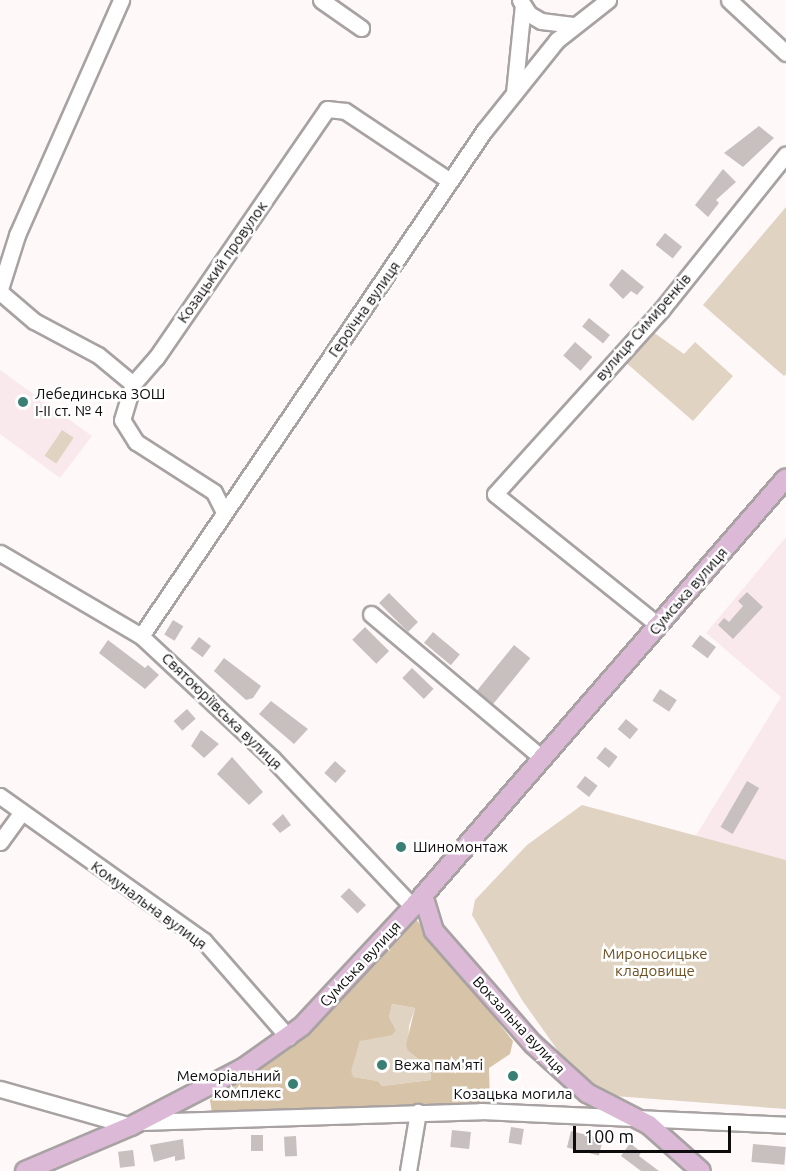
<!DOCTYPE html>
<html>
<head>
<meta charset="utf-8">
<style>
  body { margin:0 }
  #map { position:relative; width:786px; height:1171px; overflow:hidden; background:#fff8f9; font-family:Ubuntu,sans-serif }
  div>[style] { position:absolute }
  [style*='--x'] { left:calc(var(--x)*1px); top:calc(var(--y)*1px); width:calc(var(--w)*1px); rotate:calc(var(--a)*1deg) }
  .built>* { inset:0; background:#f9e9ec }
  .green>* { inset:0; background:#e0d3c1; transform-origin:0 0 }
  .forest>* { inset:0; background:#d6c3a8 }
  .building>* { inset:0; background:#c7c0be; transform-origin:0 0 }
  .roads { filter:drop-shadow(2px 0 #a8a2a3) drop-shadow(-2px 0 #a8a2a3) drop-shadow(0 2px #a8a2a3) drop-shadow(0 -2px #a8a2a3) }
  .minor>* { height:15px; margin:-7.5px; padding:0 7.5px; transform-origin:7.5px; border-radius:7.5px; background:#fff }
  .major>* { height:18px; margin:-9px; padding:0 9px; transform-origin:9px; border-radius:9px; background:#dcb9d6 }
  .dots>* { width:16px; height:16px; translate:-50% -50%; box-sizing:border-box; border:3px solid #fff; border-radius:50% }
  span { translate:-50% -50%; white-space:nowrap; text-align:center; line-height:1.15; -webkit-text-stroke:5px #fff; paint-order:stroke }
  .street-label { font-size:15px; color:#0d0b0c }
  .poi-label { font-size:15px; color:#0d0b0c }
  .left { translate:0 -50%; text-align:left }
  .right { translate:-100% -50%; text-align:right }
  .park-label { font-size:15px; color:#6e5123 }
  .scale { position:absolute; left:573px; top:1126px; width:158px; height:27px; box-sizing:border-box; border:3px solid #0d0b0c; border-top:0; padding-left:8px; font-size:18px; line-height:21px; white-space:nowrap; color:#0d0b0c; -webkit-text-stroke:4px #fff; paint-order:stroke }
</style>
</head>
<body>
<div id="map">
  <div class="built">
    <i style="clip-path:polygon(0 370px,92px 436px,60px 478px,0 434px)"></i>
    <i style="clip-path:polygon(786px 537px,786px 860px,695px 837px,781px 697px,706px 633px)"></i>
  </div>
  <div class="green">
    <i style="clip-path:polygon(786px 207px,786px 374px,784px 376px,703px 305px)"></i>
    <i style="clip-path:polygon(653px 332px,684px 354px,695px 342px,733px 376px,693px 421px,624px 361px)"></i>
    <i style="left:62px;top:430px;width:14px;height:31px;rotate:34deg"></i>
    <i style="clip-path:polygon(582px 805px,786px 860px,786px 1109px,614px 1096px,571px 1069px,522px 1000px,472px 915px,475px 900px,527px 845px)"></i>
    <i style="clip-path:polygon(392px 1004px,415px 1008px,409px 1026px,408px 1051px,430px 1068px,431px 1080px,382px 1086px,378px 1081px,352px 1077px,350px 1071px,360px 1041px,396px 1030px,389px 1017px)"></i>
  </div>
  <div class="forest">
    <i style="clip-path:polygon(evenodd,415px 918px,513px 1041px,510px 1054px,489px 1068px,490px 1103px,212px 1113px,210px 1100px,298px 1038px,415px 918px,392px 1004px,415px 1008px,406px 1045px,408px 1051px,430px 1068px,431px 1080px,382px 1086px,378px 1081px,353px 1077px,351px 1071px,360px 1041px,392px 1035px,396px 1030px,389px 1017px,392px 1004px)"></i>
  </div>
  <div class="building">
    <i style="clip-path:polygon(759px 126px,774px 138px,743px 167px,724px 153px)"></i>
    <i style="clip-path:polygon(723px 169px,736px 182px,716px 200px,719px 203px,708px 217px,695px 205px)"></i>
    <i style="left:665px;top:233px;width:22px;height:15px;rotate:39deg"></i>
    <i style="clip-path:polygon(622px 269px,644px 287px,637px 295px,631px 291px,623px 299px,609px 285px)"></i>
    <i style="left:589px;top:318px;width:27px;height:11px;rotate:39deg"></i>
    <i style="left:575px;top:342px;width:23px;height:18px;rotate:41deg"></i>
    <i style="clip-path:polygon(747px 592px,763px 607px,733px 639px,718px 625px,724px 618px,729px 622px,743px 606px,738px 601px)"></i>
    <i style="left:389px;top:593px;width:41px;height:14px;rotate:45deg"></i>
    <i style="left:173px;top:620px;width:12px;height:17px;rotate:31deg"></i>
    <i style="left:365px;top:627px;width:34px;height:18px;rotate:45deg"></i>
    <i style="left:433px;top:632px;width:35px;height:14px;rotate:40deg"></i>
    <i style="left:700px;top:635px;width:20px;height:14px;rotate:37deg"></i>
    <i style="left:199px;top:637px;width:15px;height:14px;rotate:37deg"></i>
    <i style="clip-path:polygon(108px 640px,145px 668px,148px 665px,159px 675px,145px 689px,99px 653px)"></i>
    <i style="left:514px;top:645px;width:21px;height:59px;rotate:39deg"></i>
    <i style="clip-path:polygon(224px 658px,261px 686px,253px 698px,246px 700px,214px 671px)"></i>
    <i style="left:412px;top:668px;width:30px;height:14px;rotate:44deg"></i>
    <i style="left:660px;top:689px;width:20px;height:14px;rotate:33deg"></i>
    <i style="clip-path:polygon(271px 701px,308px 729px,294px 744px,259px 714px)"></i>
    <i style="left:187px;top:709px;width:13px;height:18px;rotate:48deg"></i>
    <i style="left:626px;top:719px;width:16px;height:13px;rotate:40deg"></i>
    <i style="clip-path:polygon(201px 730px,219px 744px,204px 758px,191px 746px)"></i>
    <i style="left:605px;top:747px;width:16px;height:14px;rotate:38deg"></i>
    <i style="clip-path:polygon(232px 757px,263px 792px,249px 805px,217px 774px)"></i>
    <i style="left:335px;top:761px;width:15px;height:16px;rotate:42deg"></i>
    <i style="left:585px;top:776px;width:16px;height:14px;rotate:38deg"></i>
    <i style="left:747px;top:781px;width:14px;height:53px;rotate:30deg"></i>
    <i style="clip-path:polygon(283px 814px,291px 825px,280px 833px,272px 824px)"></i>
    <i style="left:349px;top:888px;width:24px;height:12px;rotate:45deg"></i>
    <i style="left:511px;top:1127px;width:13px;height:16px;rotate:9deg"></i>
    <i style="left:452px;top:1130px;width:19px;height:17px;rotate:6deg"></i>
    <i style="left:571px;top:1131px;width:33px;height:17px;rotate:14deg"></i>
    <i style="left:251px;top:1135px;width:12px;height:16px"></i>
    <i style="left:296px;top:1136px;width:20px;height:12px;rotate:87deg"></i>
    <i style="clip-path:polygon(183px 1139px,185px 1159px,175px 1161px,175px 1156px,154px 1162px,150px 1145px)"></i>
    <i style="clip-path:polygon(630px 1143px,641px 1152px,639px 1156px,659px 1171px,641px 1171px,621px 1156px)"></i>
    <i style="left:753px;top:1144px;width:33px;height:18px;rotate:5deg"></i>
    <i style="left:133px;top:1150px;width:16px;height:15px;rotate:83deg"></i>
  </div>
  <div class="roads">
    <div class="minor">
      <i style="--x:321;--y:0;--w:49;--a:35"></i>
      <i style="--x:520;--y:0;--w:17;--a:57"></i>
      <i style="--x:529;--y:14;--w:14;--a:30"></i>
      <i style="--x:541;--y:21;--w:32;--a:7"></i>
      <i style="--x:729;--y:0;--w:78;--a:42.9"></i>
      <i style="--x:514;--y:93;--w:88;--a:-84.2"></i>
      <i style="--x:0;--y:289;--w:57;--a:-72.5"></i>
      <i style="--x:17;--y:235;--w:257;--a:-66.1"></i>
      <i style="--x:0;--y:292;--w:45;--a:40.5"></i>
      <i style="--x:34;--y:321;--w:72;--a:28"></i>
      <i style="--x:98;--y:355;--w:45;--a:39.6"></i>
      <i style="--x:224;--y:512;--w:22;--a:-117"></i>
      <i style="--x:214;--y:492;--w:93;--a:-147.3"></i>
      <i style="--x:136;--y:442;--w:26;--a:-122"></i>
      <i style="--x:122;--y:420;--w:38;--a:-73"></i>
      <i style="--x:133;--y:384;--w:35;--a:-49"></i>
      <i style="--x:156;--y:358;--w:302;--a:-55.5"></i>
      <i style="--x:327;--y:109;--w:18;--a:6"></i>
      <i style="--x:345;--y:111;--w:126;--a:33.7"></i>
      <i style="--x:0;--y:553;--w:164;--a:30.5"></i>
      <i style="--x:141;--y:636;--w:179;--a:43"></i>
      <i style="--x:272;--y:758;--w:205;--a:46.6"></i>
      <i style="--x:371;--y:614;--w:224;--a:40.1"></i>
      <i style="--x:658;--y:625;--w:209;--a:-141.2"></i>
      <i style="--x:495;--y:494;--w:249;--a:-47.9"></i>
      <i style="--x:662;--y:309;--w:198;--a:-51.3"></i>
      <i style="--x:141;--y:636;--w:610;--a:-55.82"></i>
      <i style="--x:484;--y:131;--w:117;--a:-51.3"></i>
      <i style="--x:557;--y:40;--w:65;--a:-38.1"></i>
      <i style="--x:0;--y:796;--w:250;--a:35.4"></i>
      <i style="--x:204;--y:941;--w:128;--a:48.8"></i>
      <i style="--x:0;--y:842;--w:37;--a:-54"></i>
      <i style="--x:0;--y:1089;--w:136;--a:15.8"></i>
      <i style="--x:140;--y:1122;--w:341;--a:-1.8"></i>
      <i style="--x:481;--y:1111;--w:305;--a:2.6"></i>
      <i style="--x:408;--y:1171;--w:60;--a:-80.4"></i>
    </div>
    <div class="major">
      <i style="--x:423;--y:895;--w:38;--a:73"></i>
      <i style="--x:434;--y:931;--w:150;--a:48.8"></i>
      <i style="--x:533;--y:1044;--w:73;--a:42.2"></i>
      <i style="--x:587;--y:1093;--w:70;--a:27.3"></i>
      <i style="--x:649;--y:1125;--w:69;--a:41.5"></i>
      <i style="--x:25;--y:1171;--w:115;--a:-23"></i>
      <i style="--x:131;--y:1126;--w:126;--a:-27.4"></i>
      <i style="--x:243;--y:1068;--w:72;--a:-35.4"></i>
      <i style="--x:302;--y:1026;--w:163;--a:-47"></i>
      <i style="--x:413;--y:907;--w:568;--a:-48.99"></i>
    </div>
  </div>
  <div class="dots">
    <i style="left:23px;top:402px;background:#3a7f73"></i>
    <i style="left:401px;top:847px;background:#3a7f73"></i>
    <i style="left:382px;top:1065px;background:#3a7f73"></i>
    <i style="left:513px;top:1076px;background:#3a7f73"></i>
    <i style="left:293px;top:1084px;background:#3a7f73"></i>
  </div>
  <div class="street-label">
    <span style="left:222px;top:262px;rotate:-55deg">Козацький провулок</span>
    <span style="left:364px;top:309px;rotate:-55deg">Героїчна вулиця</span>
    <span style="left:643px;top:327px;rotate:-49deg">вулиця Симиренків</span>
    <span style="left:688px;top:591px;rotate:-49deg">Сумська вулиця</span>
    <span style="left:222px;top:711px;rotate:44deg">Святоюріївська вулиця</span>
    <span style="left:149px;top:905px;rotate:36deg">Комунальна вулиця</span>
    <span style="left:360px;top:964px;rotate:-47deg">Сумська вулиця</span>
    <span style="left:519px;top:1025px;rotate:47deg">Вокзальна вулиця</span>
  </div>
  <div class="poi-label">
    <span class="left" style="left:35px;top:402px">Лебединська ЗОШ<br>І-ІІ ст. № 4</span>
    <span class="left" style="left:413px;top:847px">Шиномонтаж</span>
    <span class="left" style="left:394px;top:1065px">Вежа пам'яті</span>
    <span class="right" style="left:281px;top:1084px">Меморіальний<br>комплекс</span>
    <span style="left:513px;top:1094px">Козацька могила</span>
  </div>
  <div class="park-label">
    <span style="left:655px;top:962px">Мироносицьке<br>кладовище</span>
  </div>
  <div class="scale">100 m</div>
</div>
</body>
</html>
